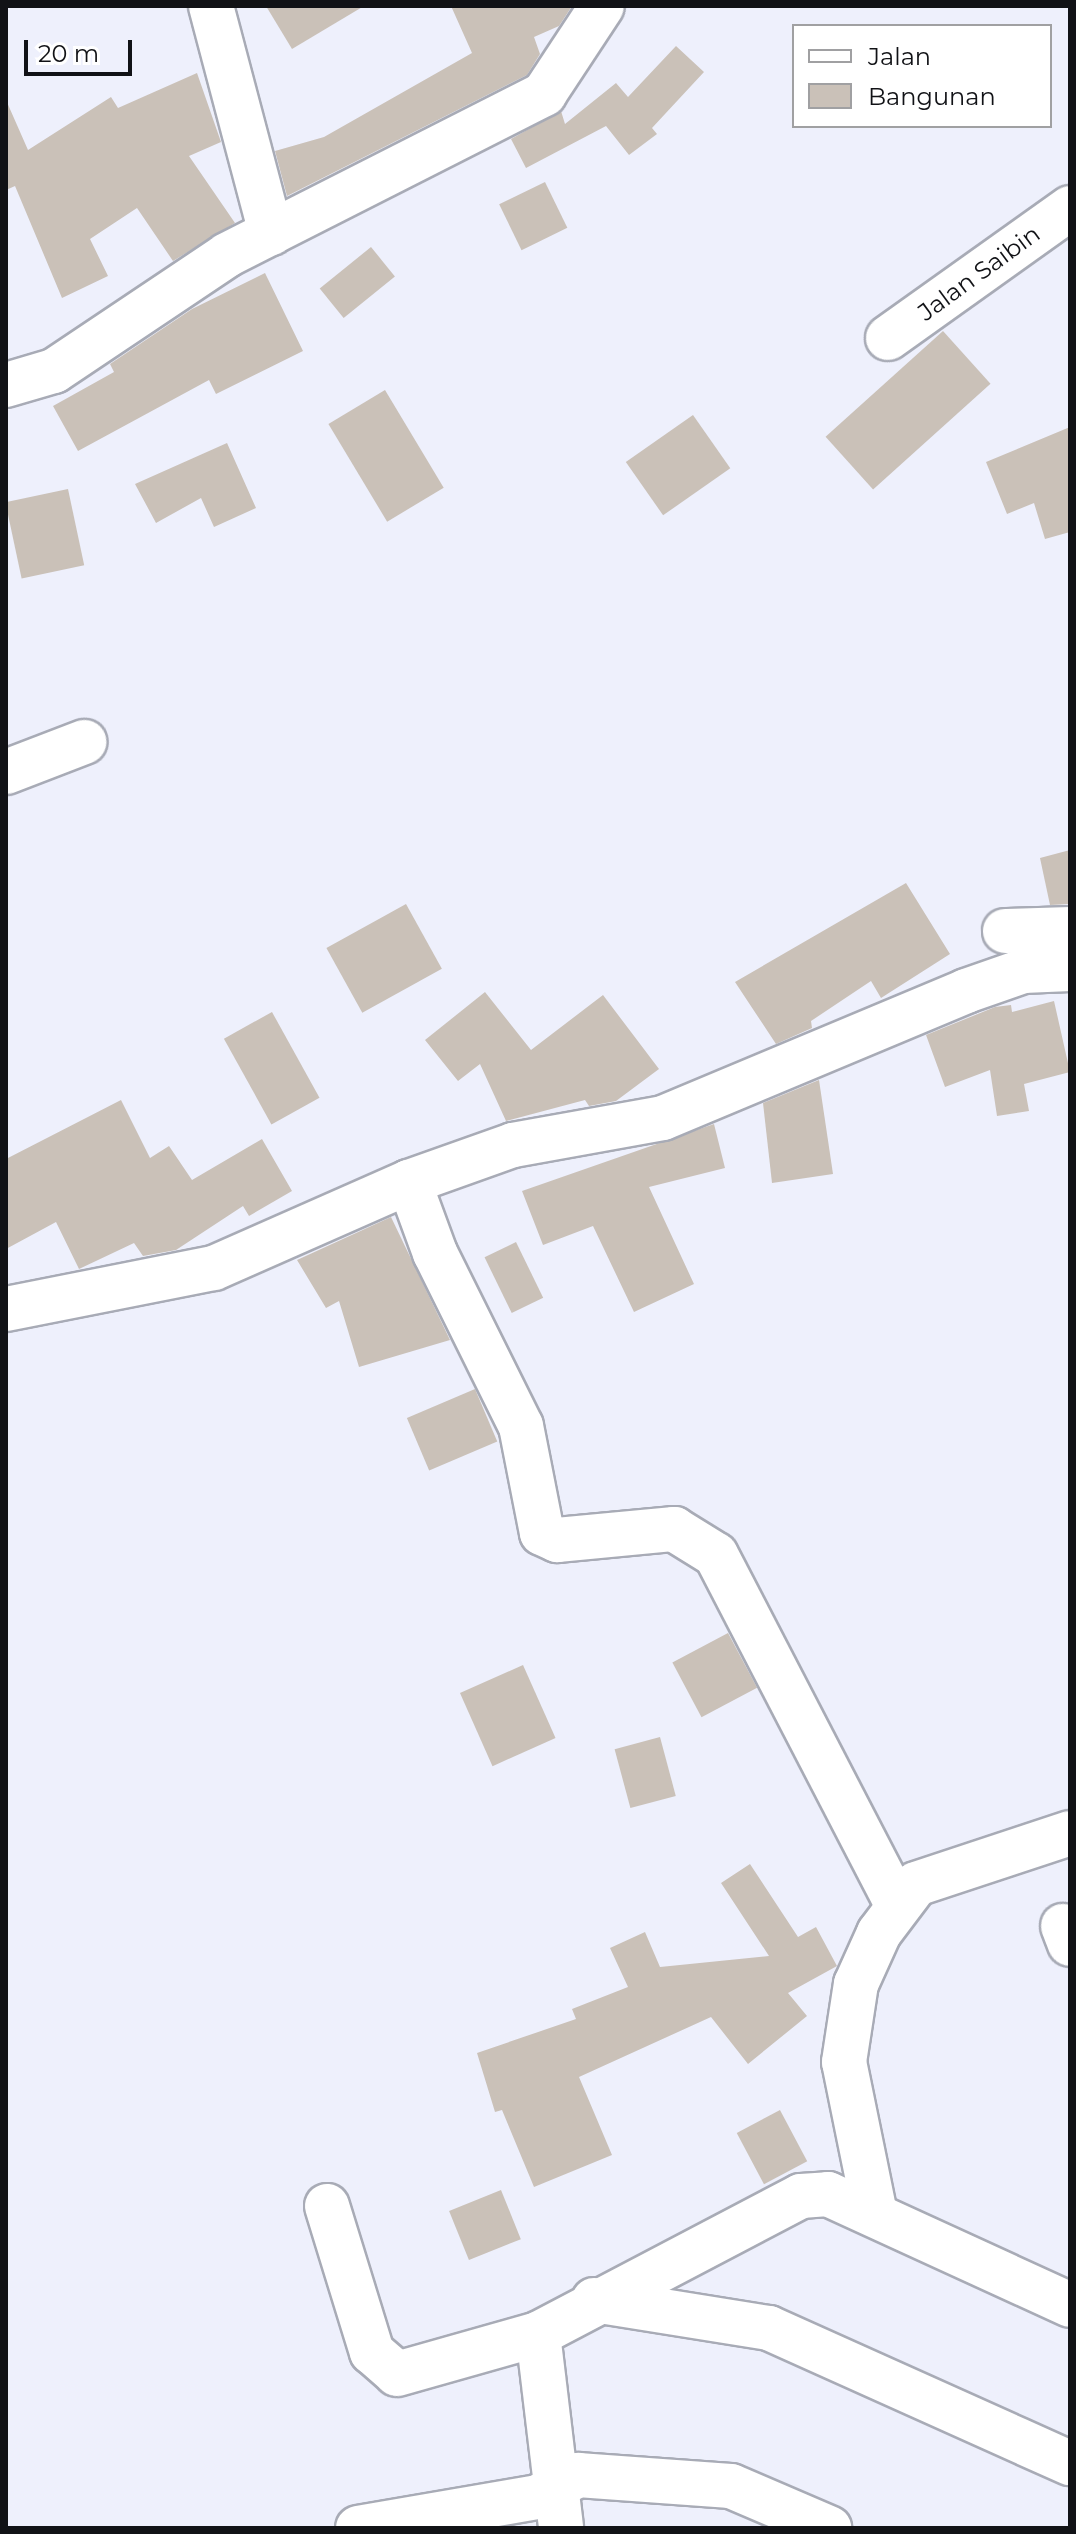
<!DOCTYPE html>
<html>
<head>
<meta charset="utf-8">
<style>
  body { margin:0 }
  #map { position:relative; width:1076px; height:2534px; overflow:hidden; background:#eef0fc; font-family:Montserrat,sans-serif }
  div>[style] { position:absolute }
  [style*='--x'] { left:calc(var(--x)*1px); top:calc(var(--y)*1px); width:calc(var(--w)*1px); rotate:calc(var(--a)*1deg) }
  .building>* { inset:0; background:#cac1b8; transform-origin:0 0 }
  .roads { filter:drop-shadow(2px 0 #a8abb6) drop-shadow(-2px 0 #a8abb6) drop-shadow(0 2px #a8abb6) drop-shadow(0 -2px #a8abb6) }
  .minor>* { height:44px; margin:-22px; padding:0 22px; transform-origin:22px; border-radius:22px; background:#fff }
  span { translate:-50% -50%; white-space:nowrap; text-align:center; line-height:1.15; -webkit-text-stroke:6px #fff; paint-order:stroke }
  .street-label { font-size:24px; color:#111216 }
  .frame { position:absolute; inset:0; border:8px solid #111216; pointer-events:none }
  .legend { position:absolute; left:792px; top:24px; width:260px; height:104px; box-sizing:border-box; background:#fff; border:2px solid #a0a0a2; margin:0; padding:10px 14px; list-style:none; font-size:24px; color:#111216 }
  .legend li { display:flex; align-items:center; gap:16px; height:40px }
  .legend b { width:40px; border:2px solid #a0a0a2 }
  .scale { position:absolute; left:24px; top:40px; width:108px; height:36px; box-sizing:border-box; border:4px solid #111216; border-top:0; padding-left:10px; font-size:24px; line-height:28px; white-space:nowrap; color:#111216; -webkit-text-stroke:6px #fff; paint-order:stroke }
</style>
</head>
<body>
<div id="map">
  <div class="building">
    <i style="clip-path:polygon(266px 6px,364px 6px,292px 49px)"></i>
    <i style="clip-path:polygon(451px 6px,572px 6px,559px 26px,534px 37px,540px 54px,527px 75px,287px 196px,275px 151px,324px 137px,472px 53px)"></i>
    <i style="clip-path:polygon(676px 46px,704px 72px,652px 128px,657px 134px,629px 155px,606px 126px,526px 168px,511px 139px,561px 111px,565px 124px,616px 83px,628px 97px)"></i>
    <i style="clip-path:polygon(197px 73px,221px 142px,189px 156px,235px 223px,173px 261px,137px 208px,90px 239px,108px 276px,62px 298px,15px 186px,6px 190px,6px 100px,28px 150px,111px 97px,118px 108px)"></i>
    <i style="left:545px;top:182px;width:51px;height:51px;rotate:64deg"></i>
    <i style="left:371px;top:247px;width:38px;height:66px;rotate:51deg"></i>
    <i style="clip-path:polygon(265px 273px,303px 351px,216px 394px,209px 380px,78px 451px,53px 406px,114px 372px,110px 364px,192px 309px)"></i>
    <i style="left:943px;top:331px;width:71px;height:158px;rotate:48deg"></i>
    <i style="left:385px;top:390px;width:114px;height:66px;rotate:59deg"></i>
    <i style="left:693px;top:415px;width:65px;height:82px;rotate:55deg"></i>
    <i style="clip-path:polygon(1070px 427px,1070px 532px,1045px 539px,1034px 503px,1007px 514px,986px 462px)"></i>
    <i style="clip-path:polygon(227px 443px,256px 508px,214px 527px,201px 498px,156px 523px,135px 484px)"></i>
    <i style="left:68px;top:489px;width:78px;height:64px;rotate:78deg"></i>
    <i style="clip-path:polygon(1070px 850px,1070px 904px,1050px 905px,1040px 858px)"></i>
    <i style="clip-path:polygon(906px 883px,950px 954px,881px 998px,871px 981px,811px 1021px,812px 1028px,776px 1044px,735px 982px)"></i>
    <i style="left:406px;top:904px;width:74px;height:91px;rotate:61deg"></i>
    <i style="clip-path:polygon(485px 992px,531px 1050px,603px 995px,659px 1069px,616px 1101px,589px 1106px,585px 1100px,506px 1121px,480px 1064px,458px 1081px,425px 1040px)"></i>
    <i style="clip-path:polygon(1054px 1001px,1070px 1072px,1024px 1084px,1029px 1111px,997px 1116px,990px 1070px,945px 1087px,926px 1035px,995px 1007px,1011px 1005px,1012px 1012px)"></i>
    <i style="left:272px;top:1012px;width:98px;height:55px;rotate:61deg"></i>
    <i style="clip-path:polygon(819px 1080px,833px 1174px,772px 1183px,763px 1103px)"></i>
    <i style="clip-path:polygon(121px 1100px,150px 1158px,169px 1146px,192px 1180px,262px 1139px,292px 1191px,249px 1216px,243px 1206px,176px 1250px,143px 1256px,134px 1243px,79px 1269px,56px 1222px,6px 1249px,6px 1159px)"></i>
    <i style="clip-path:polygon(714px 1124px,725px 1168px,649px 1187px,694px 1284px,634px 1312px,593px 1226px,543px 1245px,522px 1191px)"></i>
    <i style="clip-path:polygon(391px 1217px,450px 1340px,359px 1367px,339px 1301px,326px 1308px,297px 1260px)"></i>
    <i style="left:516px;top:1242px;width:62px;height:35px;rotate:64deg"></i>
    <i style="left:475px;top:1389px;width:57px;height:74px;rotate:67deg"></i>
    <i style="left:728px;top:1633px;width:62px;height:63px;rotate:62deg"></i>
    <i style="left:523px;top:1665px;width:80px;height:69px;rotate:66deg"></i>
    <i style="left:660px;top:1737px;width:61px;height:47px;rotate:75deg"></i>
    <i style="clip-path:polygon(750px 1864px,798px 1937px,816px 1927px,837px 1966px,788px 1993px,807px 2016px,748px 2064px,711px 2017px,579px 2077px,612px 2155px,534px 2187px,502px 2110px,495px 2112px,477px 2053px,576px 2019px,572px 2009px,628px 1987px,610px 1948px,645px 1932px,660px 1967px,769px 1956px,721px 1883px)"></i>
    <i style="left:780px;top:2110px;width:58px;height:49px;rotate:62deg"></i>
    <i style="left:501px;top:2190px;width:53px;height:56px;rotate:68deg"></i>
  </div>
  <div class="roads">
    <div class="minor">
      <i style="--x:211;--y:6;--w:235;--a:75.2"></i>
      <i style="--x:888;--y:338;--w:224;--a:-35.5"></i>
      <i style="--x:6;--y:385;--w:50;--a:-16.3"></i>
      <i style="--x:54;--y:371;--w:208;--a:-33.8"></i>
      <i style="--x:227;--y:255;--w:356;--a:-26.9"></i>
      <i style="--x:544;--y:94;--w:105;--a:-56.6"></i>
      <i style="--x:6;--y:772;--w:84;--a:-21"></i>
      <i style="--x:1005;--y:931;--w:65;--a:-1.8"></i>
      <i style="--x:409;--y:1182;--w:76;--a:69.9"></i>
      <i style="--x:435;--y:1253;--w:193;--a:63.6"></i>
      <i style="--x:521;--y:1426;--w:109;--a:78.9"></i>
      <i style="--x:542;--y:1533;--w:17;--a:25"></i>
      <i style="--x:557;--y:1540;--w:118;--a:-5.4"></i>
      <i style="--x:674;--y:1529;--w:49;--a:31.8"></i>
      <i style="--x:716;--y:1555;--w:393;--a:62.6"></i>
      <i style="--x:6;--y:1309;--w:212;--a:-11.2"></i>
      <i style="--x:214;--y:1268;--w:213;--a:-23.8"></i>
      <i style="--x:409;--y:1182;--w:110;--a:-19.6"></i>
      <i style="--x:513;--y:1145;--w:152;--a:-10.2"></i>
      <i style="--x:663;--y:1118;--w:329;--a:-22.7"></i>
      <i style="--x:966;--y:991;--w:60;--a:-19.3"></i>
      <i style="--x:1023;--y:971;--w:47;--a:-2.4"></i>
      <i style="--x:1063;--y:1926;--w:19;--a:69"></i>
      <i style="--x:327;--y:2206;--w:153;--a:72.9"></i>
      <i style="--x:372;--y:2352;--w:33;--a:41"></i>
      <i style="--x:397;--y:2374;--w:147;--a:-15.8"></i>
      <i style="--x:538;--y:2334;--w:297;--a:-27.7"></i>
      <i style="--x:801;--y:2196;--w:27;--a:-4"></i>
      <i style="--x:828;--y:2194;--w:266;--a:24.6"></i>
      <i style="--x:875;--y:2214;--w:155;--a:-101.5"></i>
      <i style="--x:844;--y:2062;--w:79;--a:-81.3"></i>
      <i style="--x:856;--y:1984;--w:56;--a:-65.7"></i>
      <i style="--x:879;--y:1933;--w:61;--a:-52.9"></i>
      <i style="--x:916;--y:1884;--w:162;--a:-18.3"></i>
      <i style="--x:594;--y:2300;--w:177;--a:9.1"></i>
      <i style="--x:769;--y:2328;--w:330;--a:24.2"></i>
      <i style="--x:538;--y:2334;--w:195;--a:83.2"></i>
      <i style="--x:358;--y:2528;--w:183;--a:-9.8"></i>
      <i style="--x:538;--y:2497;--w:46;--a:-28.8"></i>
      <i style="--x:578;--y:2475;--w:153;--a:4.1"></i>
      <i style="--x:731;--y:2486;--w:107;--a:23.2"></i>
    </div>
  </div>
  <div class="street-label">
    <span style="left:979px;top:273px;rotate:-36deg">Jalan Saibin</span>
  </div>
  <div class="frame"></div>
  <ul class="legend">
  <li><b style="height:10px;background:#fff"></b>Jalan</li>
  <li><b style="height:22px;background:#cac1b8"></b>Bangunan</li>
  </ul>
  <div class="scale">20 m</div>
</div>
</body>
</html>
